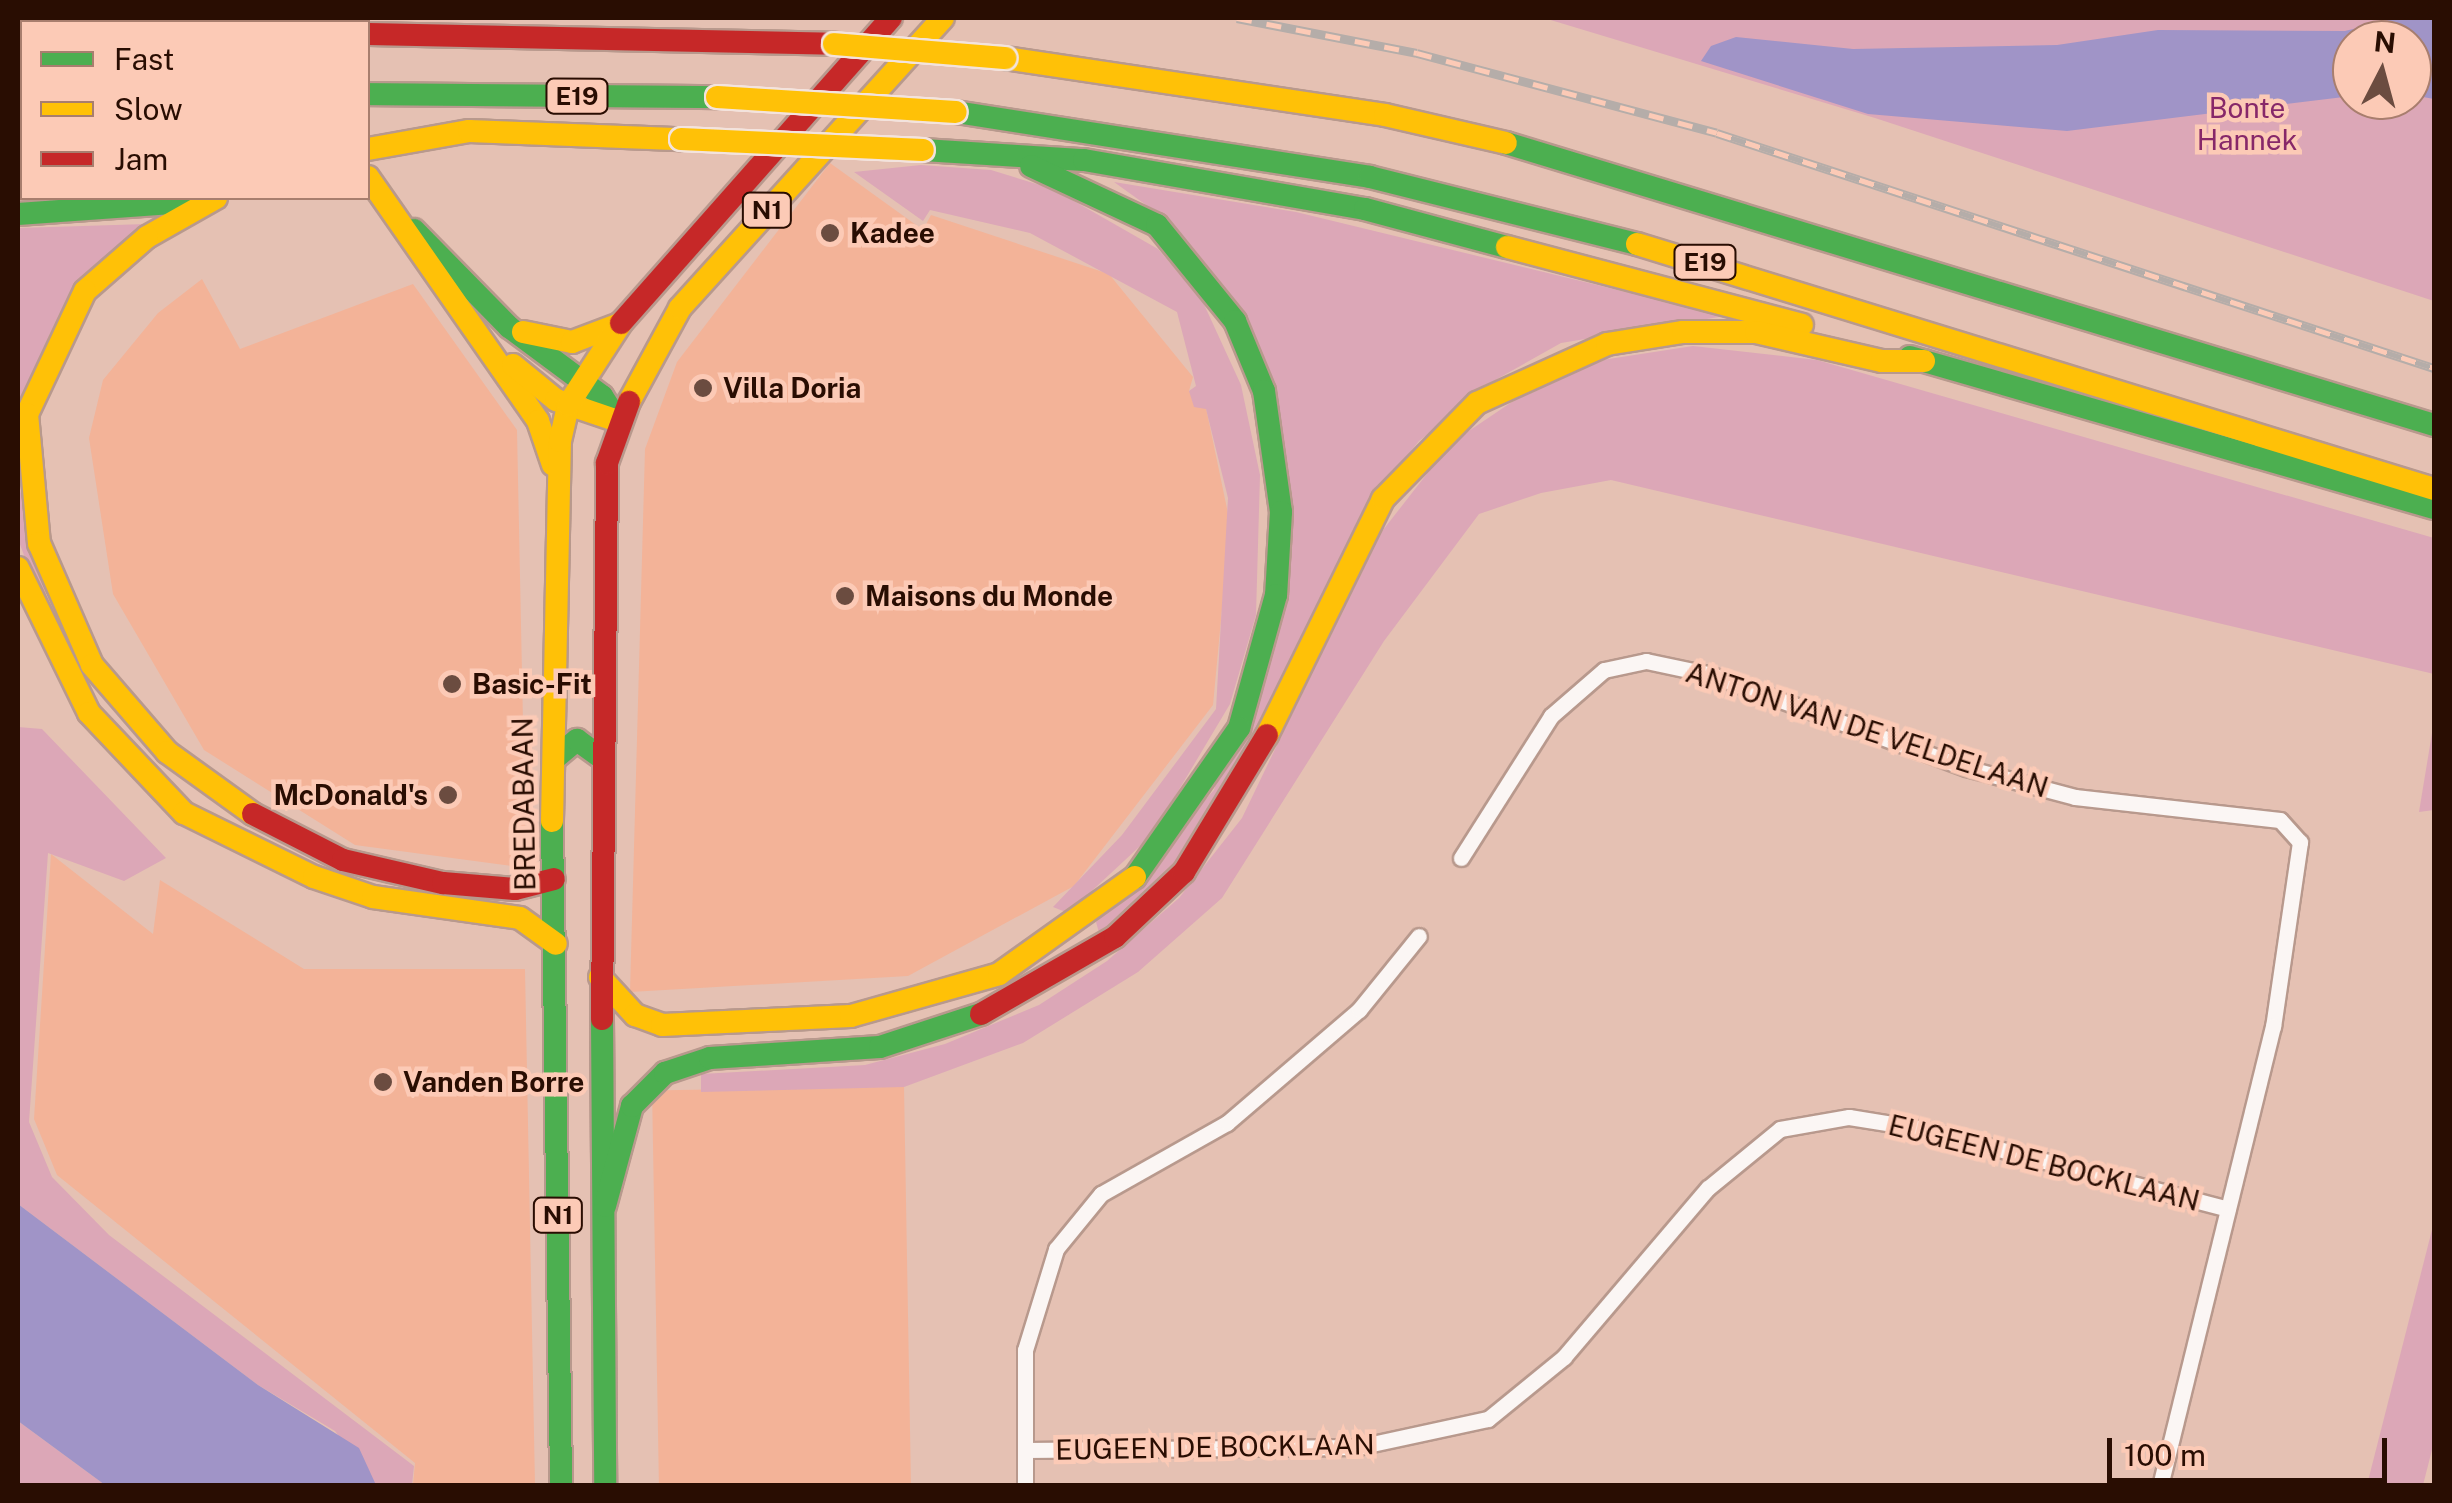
<!DOCTYPE html>
<html>
<head>
<meta charset="utf-8">
<style>
  body { margin:0 }
  #map { position:relative; width:2452px; height:1503px; overflow:hidden; background:#e5c1b3; font-family:"Public Sans",sans-serif }
  div>[style] { position:absolute }
  [style*='--x'] { left:calc(var(--x)*1px); top:calc(var(--y)*1px); width:calc(var(--w)*1px); rotate:calc(var(--a)*1deg) }
  .built>* { inset:0; background:#f3b398; transform-origin:0 0 }
  .green>* { inset:0; background:#dca7b7 }
  .water>* { inset:0; background:#a094c7 }
  .roads { filter:drop-shadow(2px 0 #b8998d) drop-shadow(-2px 0 #b8998d) drop-shadow(0 2px #b8998d) drop-shadow(0 -2px #b8998d) }
  .street>* { height:15px; margin:-7.5px; padding:0 7.5px; transform-origin:7.5px; border-radius:7.5px; background:#fbf6f4 }
  .fast>* { height:22px; margin:-11px; padding:0 11px; transform-origin:11px; border-radius:11px; background:#4caf50 }
  .slow>* { height:22px; margin:-11px; padding:0 11px; transform-origin:11px; border-radius:11px; background:#ffc107 }
  .jam>* { height:22px; margin:-11px; padding:0 11px; transform-origin:11px; border-radius:11px; background:#c62828 }
  .rail>* { height:9px; margin-top:-4.5px; transform-origin:0; background:repeating-linear-gradient(90deg,#fccab6 0 15px,#b5ada9 0 30px); box-sizing:border-box; border-block:2px solid #b5ada9 }
  .bridges { filter:drop-shadow(2px 0 #f3e3dd) drop-shadow(-2px 0 #f3e3dd) drop-shadow(0 2px #f3e3dd) drop-shadow(0 -2px #f3e3dd) }
  .slow-bridge>* { height:22px; margin:-11px; padding:0 11px; transform-origin:11px; border-radius:11px; background:#ffc107 }
  .dots>* { width:28px; height:28px; translate:-50% -50%; box-sizing:border-box; border:5px solid #fccab6; border-radius:50% }
  span { translate:-50% -50%; white-space:nowrap; text-align:center; line-height:1.15; -webkit-text-stroke:9px #fccab6; paint-order:stroke }
  .shield-label span { padding:2px 8px; background:#fccab6; border:2px solid; border-radius:8px; -webkit-text-stroke-width:0 }
  .shield-label { font-size:25px; color:#290d02; font-weight:700 }
  .park-label { font-size:28px; color:#872869 }
  .poi-label { font-size:28px; color:#290d02; font-weight:700 }
  .left { translate:0 -50%; text-align:left }
  .right { translate:-100% -50%; text-align:right }
  .street-label { font-size:28px; color:#290d02 }
  .frame { position:absolute; inset:0; border:20px solid #290d02; pointer-events:none }
  .legend { position:absolute; left:20px; top:20px; width:350px; height:180px; box-sizing:border-box; background:#fccab6; border:2px solid #a87e6e; margin:0; padding:12px 18px; list-style:none; font-size:30px; color:#290d02 }
  .legend li { display:flex; align-items:center; gap:20px; height:50px }
  .legend b { width:50px; border:2px solid #a87e6e }
  .north { position:absolute; left:2332px; top:20px; width:100px; height:100px; box-sizing:border-box; background:#fccab6; border:2px solid #a87e6e; border-radius:50%; rotate:6deg; font-size:28px; font-weight:700; line-height:40px; text-align:center; color:#290d02 }
  .north::after { content:''; display:block; margin:auto; width:35px; height:45px; background:#6b4c40; clip-path:polygon(50% 0,100% 100%,50% 72%,0 100%) }
  .scale { position:absolute; left:2107px; top:1438px; width:280px; height:45px; box-sizing:border-box; border:5px solid #290d02; border-top:0; padding-left:12px; font-size:30px; line-height:35px; white-space:nowrap; color:#290d02; -webkit-text-stroke:8px #fccab6; paint-order:stroke }
</style>
</head>
<body>
<div id="map">
  <div class="built">
    <i style="clip-path:polygon(830px 163px,923px 230px,931px 215px,1109px 274px,1193px 377px,1189px 391px,1206px 408px,1230px 523px,1213px 705px,1074px 886px,908px 976px,630px 992px,645px 449px,677px 362px)"></i>
    <i style="clip-path:polygon(202px 279px,240px 349px,413px 284px,517px 430px,526px 868px,355px 845px,204px 750px,113px 594px,89px 438px,103px 380px,158px 313px)"></i>
    <i style="clip-path:polygon(51px 854px,153px 934px,160px 880px,304px 969px,525px 969px,535px 1485px,413px 1485px,415px 1463px,57px 1175px,34px 1119px)"></i>
    <i style="left:904px;top:1086px;width:399px;height:252px;rotate:89deg"></i>
  </div>
  <div class="green">
    <i style="clip-path:polygon(evenodd,1544px 18px,2434px 18px,2434px 301px,1875px 118px,1544px 18px,2352px 40px,2412px 40px,2412px 100px,2352px 100px,2352px 40px)"></i>
    <i style="clip-path:polygon(921px 165px,991px 170px,1053px 189px,1158px 249px,1202px 300px,1241px 385px,1260px 475px,1256px 615px,1230px 704px,1152px 835px,1068px 913px,1053px 907px,1122px 835px,1216px 709px,1228px 498px,1206px 409px,1194px 407px,1189px 391px,1196px 386px,1177px 312px,1030px 233px,930px 210px,923px 221px,854px 172px)"></i>
    <i style="clip-path:polygon(1114px 182px,1296px 212px,1725px 316px,1561px 343px,1497px 379px,1419px 441px,1368px 504px,1235px 781px,1184px 856px,1100px 936px,1096px 922px,1214px 790px,1289px 514px,1227px 290px,1167px 220px)"></i>
    <i style="clip-path:polygon(147px 224px,50px 334px,31px 378px,18px 483px,50px 593px,39px 596px,18px 539px,18px 228px)"></i>
    <i style="clip-path:polygon(1693px 346px,1817px 360px,2434px 538px,2434px 674px,1611px 480px,1541px 493px,1479px 514px,1384px 641px,1222px 898px,1138px 972px,1023px 1043px,904px 1087px,701px 1092px,701px 1074px,865px 1065px,945px 1044px,1039px 1005px,1107px 961px,1179px 898px,1242px 818px,1376px 539px,1451px 443px,1531px 389px,1602px 360px)"></i>
    <i style="clip-path:polygon(2434px 721px,2434px 810px,2419px 812px)"></i>
    <i style="clip-path:polygon(18px 727px,42px 729px,166px 858px,124px 881px,48px 853px,29px 1122px,52px 1177px,109px 1235px,414px 1466px,412px 1485px,376px 1485px,335px 1431px,258px 1385px,18px 1204px)"></i>
    <i style="clip-path:polygon(2434px 1222px,2434px 1442px,2423px 1485px,2367px 1485px)"></i>
    <i style="clip-path:polygon(18px 1421px,105px 1485px,18px 1485px)"></i>
  </div>
  <div class="water">
    <i style="clip-path:polygon(2397px 18px,2434px 18px,2434px 99px,2412px 95px,2412px 40px,2352px 40px,2352px 96px,2067px 131px,1868px 114px,1701px 61px,1711px 46px,1736px 37px,1853px 49px,2057px 45px,2158px 30px,2345px 31px)"></i>
    <i style="clip-path:polygon(18px 1204px,258px 1385px,359px 1448px,376px 1485px,105px 1485px,18px 1421px)"></i>
  </div>
  <div class="roads">
    <div class="street">
      <i style="--x:1461;--y:858;--w:168;--a:-57.6"></i>
      <i style="--x:1551;--y:716;--w:70;--a:-41"></i>
      <i style="--x:1604;--y:670;--w:43;--a:-12.1"></i>
      <i style="--x:1646;--y:661;--w:67;--a:12"></i>
      <i style="--x:1712;--y:675;--w:270;--a:20.1"></i>
      <i style="--x:1966;--y:768;--w:113;--a:14.9"></i>
      <i style="--x:2075;--y:797;--w:206;--a:6.4"></i>
      <i style="--x:2280;--y:820;--w:30;--a:48"></i>
      <i style="--x:2300;--y:842;--w:186;--a:98.3"></i>
      <i style="--x:2273;--y:1026;--w:474;--a:103.8"></i>
      <i style="--x:1025;--y:1450;--w:333;--a:-0.5"></i>
      <i style="--x:1358;--y:1447;--w:133;--a:-12.2"></i>
      <i style="--x:1488;--y:1419;--w:98;--a:-39.2"></i>
      <i style="--x:1564;--y:1357;--w:222;--a:-49.6"></i>
      <i style="--x:1708;--y:1188;--w:93;--a:-39.3"></i>
      <i style="--x:1780;--y:1129;--w:70;--a:-9.9"></i>
      <i style="--x:1849;--y:1117;--w:70;--a:9.1"></i>
      <i style="--x:1918;--y:1128;--w:320;--a:14.6"></i>
      <i style="--x:1025;--y:1486;--w:136;--a:-90"></i>
      <i style="--x:1025;--y:1350;--w:106;--a:-72.9"></i>
      <i style="--x:1056;--y:1249;--w:71;--a:-50.7"></i>
      <i style="--x:1101;--y:1194;--w:145;--a:-29.4"></i>
      <i style="--x:1227;--y:1123;--w:174;--a:-40.6"></i>
      <i style="--x:1359;--y:1010;--w:95;--a:-51"></i>
    </div>
    <div class="fast">
      <i style="--x:105;--y:18;--w:40;--a:5.7"></i>
      <i style="--x:18;--y:34;--w:4;--a:0"></i>
      <i style="--x:18;--y:94;--w:4;--a:0"></i>
      <i style="--x:368;--y:94;--w:349;--a:0.5"></i>
      <i style="--x:956;--y:112;--w:419;--a:8.9"></i>
      <i style="--x:1370;--y:177;--w:275;--a:14.1"></i>
      <i style="--x:1506;--y:143;--w:970;--a:16.9"></i>
      <i style="--x:923;--y:150;--w:161;--a:3.6"></i>
      <i style="--x:1084;--y:160;--w:285;--a:9.9"></i>
      <i style="--x:1365;--y:209;--w:147;--a:15"></i>
      <i style="--x:1031;--y:166;--w:139;--a:25.1"></i>
      <i style="--x:1157;--y:225;--w:124;--a:50.9"></i>
      <i style="--x:1235;--y:321;--w:76;--a:67.5"></i>
      <i style="--x:1264;--y:391;--w:122;--a:82"></i>
      <i style="--x:1281;--y:512;--w:83;--a:93.4"></i>
      <i style="--x:1276;--y:595;--w:138;--a:105.5"></i>
      <i style="--x:1239;--y:728;--w:182;--a:124.9"></i>
      <i style="--x:18;--y:214;--w:182;--a:-4.1"></i>
      <i style="--x:414;--y:230;--w:136;--a:45.6"></i>
      <i style="--x:509;--y:327;--w:116;--a:36.6"></i>
      <i style="--x:602;--y:396;--w:30;--a:57"></i>
      <i style="--x:1910;--y:357;--w:545;--a:16.08"></i>
      <i style="--x:554;--y:759;--w:30;--a:-40"></i>
      <i style="--x:577;--y:740;--w:27;--a:36"></i>
      <i style="--x:552;--y:821;--w:665;--a:89.22"></i>
      <i style="--x:602;--y:1019;--w:467;--a:89.6"></i>
      <i style="--x:605;--y:1206;--w:104;--a:-74.9"></i>
      <i style="--x:632;--y:1106;--w:47;--a:-45"></i>
      <i style="--x:665;--y:1073;--w:47;--a:-18.4"></i>
      <i style="--x:710;--y:1058;--w:170;--a:-3.7"></i>
      <i style="--x:880;--y:1047;--w:106;--a:-18.1"></i>
    </div>
    <div class="slow">
      <i style="--x:259;--y:18;--w:5;--a:53"></i>
      <i style="--x:1005;--y:58;--w:384;--a:8.5"></i>
      <i style="--x:1385;--y:115;--w:124;--a:13"></i>
      <i style="--x:368;--y:149;--w:103;--a:-10.1"></i>
      <i style="--x:469;--y:131;--w:212;--a:2.2"></i>
      <i style="--x:368;--y:177;--w:297;--a:55.1"></i>
      <i style="--x:538;--y:421;--w:46;--a:71.2"></i>
      <i style="--x:216;--y:198;--w:79;--a:150.5"></i>
      <i style="--x:147;--y:237;--w:82;--a:138.9"></i>
      <i style="--x:85;--y:291;--w:136;--a:115.2"></i>
      <i style="--x:27;--y:414;--w:130;--a:84.7"></i>
      <i style="--x:39;--y:543;--w:133;--a:66.5"></i>
      <i style="--x:92;--y:665;--w:115;--a:49.2"></i>
      <i style="--x:167;--y:752;--w:106;--a:35.8"></i>
      <i style="--x:1637;--y:244;--w:834;--a:17.09"></i>
      <i style="--x:1507;--y:247;--w:305;--a:14.8"></i>
      <i style="--x:523;--y:332;--w:50;--a:11.5"></i>
      <i style="--x:572;--y:342;--w:51;--a:-20.6"></i>
      <i style="--x:513;--y:365;--w:55;--a:39.1"></i>
      <i style="--x:556;--y:400;--w:65;--a:18.7"></i>
      <i style="--x:629;--y:402;--w:107;--a:-61.5"></i>
      <i style="--x:680;--y:308;--w:391;--a:-47.8"></i>
      <i style="--x:18;--y:568;--w:161;--a:63.9"></i>
      <i style="--x:89;--y:713;--w:138;--a:46.5"></i>
      <i style="--x:184;--y:813;--w:145;--a:26.2"></i>
      <i style="--x:314;--y:877;--w:62;--a:18.7"></i>
      <i style="--x:373;--y:897;--w:148;--a:8.1"></i>
      <i style="--x:520;--y:918;--w:44;--a:35.8"></i>
      <i style="--x:1267;--y:735;--w:263;--a:-63.8"></i>
      <i style="--x:1383;--y:499;--w:134;--a:-45.6"></i>
      <i style="--x:1477;--y:403;--w:143;--a:-24.4"></i>
      <i style="--x:1607;--y:344;--w:77;--a:-9"></i>
      <i style="--x:1683;--y:332;--w:73;--a:0"></i>
      <i style="--x:1756;--y:332;--w:129;--a:13"></i>
      <i style="--x:1882;--y:361;--w:42;--a:0"></i>
      <i style="--x:552;--y:821;--w:380;--a:-88.8"></i>
      <i style="--x:560;--y:441;--w:37;--a:-77"></i>
      <i style="--x:568;--y:405;--w:98;--a:-57.1"></i>
      <i style="--x:600;--y:977;--w:52;--a:47.4"></i>
      <i style="--x:635;--y:1015;--w:29;--a:20"></i>
      <i style="--x:662;--y:1025;--w:189;--a:-2.7"></i>
      <i style="--x:851;--y:1016;--w:154;--a:-15.8"></i>
      <i style="--x:999;--y:974;--w:167;--a:-35.5"></i>
    </div>
    <div class="jam">
      <i style="--x:368;--y:34;--w:466;--a:1.2"></i>
      <i style="--x:621;--y:323;--w:407;--a:-48.5"></i>
      <i style="--x:253;--y:814;--w:101;--a:27.1"></i>
      <i style="--x:343;--y:860;--w:103;--a:13"></i>
      <i style="--x:443;--y:883;--w:72;--a:4.8"></i>
      <i style="--x:515;--y:889;--w:40;--a:-14.4"></i>
      <i style="--x:981;--y:1014;--w:155;--a:-29.9"></i>
      <i style="--x:1115;--y:937;--w:95;--a:-43.3"></i>
      <i style="--x:1184;--y:872;--w:160;--a:-58.8"></i>
      <i style="--x:602;--y:1019;--w:556;--a:-89.48"></i>
      <i style="--x:607;--y:463;--w:65;--a:-70.2"></i>
    </div>
  </div>
  <div class="rail">
    <i style="--x:1237;--y:18;--w:183;--a:11"></i>
    <i style="--x:1417;--y:53;--w:310;--a:14.9"></i>
    <i style="--x:1717;--y:133;--w:755;--a:18.15"></i>
  </div>
  <div class="bridges">
    <div class="slow-bridge">
      <i style="--x:834;--y:44;--w:172;--a:4.7"></i>
      <i style="--x:717;--y:97;--w:239;--a:3.6"></i>
      <i style="--x:681;--y:139;--w:242;--a:2.6"></i>
    </div>
  </div>
  <div class="dots">
    <i style="left:830px;top:233px;background:#6b4c40"></i>
    <i style="left:703px;top:388px;background:#6b4c40"></i>
    <i style="left:845px;top:596px;background:#6b4c40"></i>
    <i style="left:452px;top:684px;background:#6b4c40"></i>
    <i style="left:448px;top:795px;background:#6b4c40"></i>
    <i style="left:383px;top:1082px;background:#6b4c40"></i>
  </div>
  <div class="shield-label">
    <span style="left:577px;top:96px">E19</span>
    <span style="left:767px;top:210px">N1</span>
    <span style="left:1705px;top:262px">E19</span>
    <span style="left:558px;top:1215px">N1</span>
  </div>
  <div class="park-label">
    <span style="left:2247px;top:124px">Bonte<br>Hannek</span>
  </div>
  <div class="poi-label">
    <span class="left" style="left:850px;top:233px">Kadee</span>
    <span class="left" style="left:723px;top:388px">Villa Doria</span>
    <span class="left" style="left:865px;top:596px">Maisons du Monde</span>
    <span class="left" style="left:472px;top:684px">Basic-Fit</span>
    <span class="right" style="left:428px;top:795px">McDonald's</span>
    <span class="left" style="left:403px;top:1082px">Vanden Borre</span>
  </div>
  <div class="street-label">
    <span style="left:1867px;top:730px;rotate:18deg">ANTON VAN DE VELDELAAN</span>
    <span style="left:524px;top:804px;rotate:-91deg">BREDABAAN</span>
    <span style="left:2044px;top:1163px;rotate:14deg">EUGEEN DE BOCKLAAN</span>
    <span style="left:1215px;top:1447px;rotate:-1deg">EUGEEN DE BOCKLAAN</span>
  </div>
  <div class="frame"></div>
  <ul class="legend">
  <li><b style="height:12px;background:#4caf50"></b>Fast</li>
  <li><b style="height:12px;background:#ffc107"></b>Slow</li>
  <li><b style="height:12px;background:#c62828"></b>Jam</li>
  </ul>
  <div class="north">N</div>
  <div class="scale">100 m</div>
</div>
</body>
</html>
